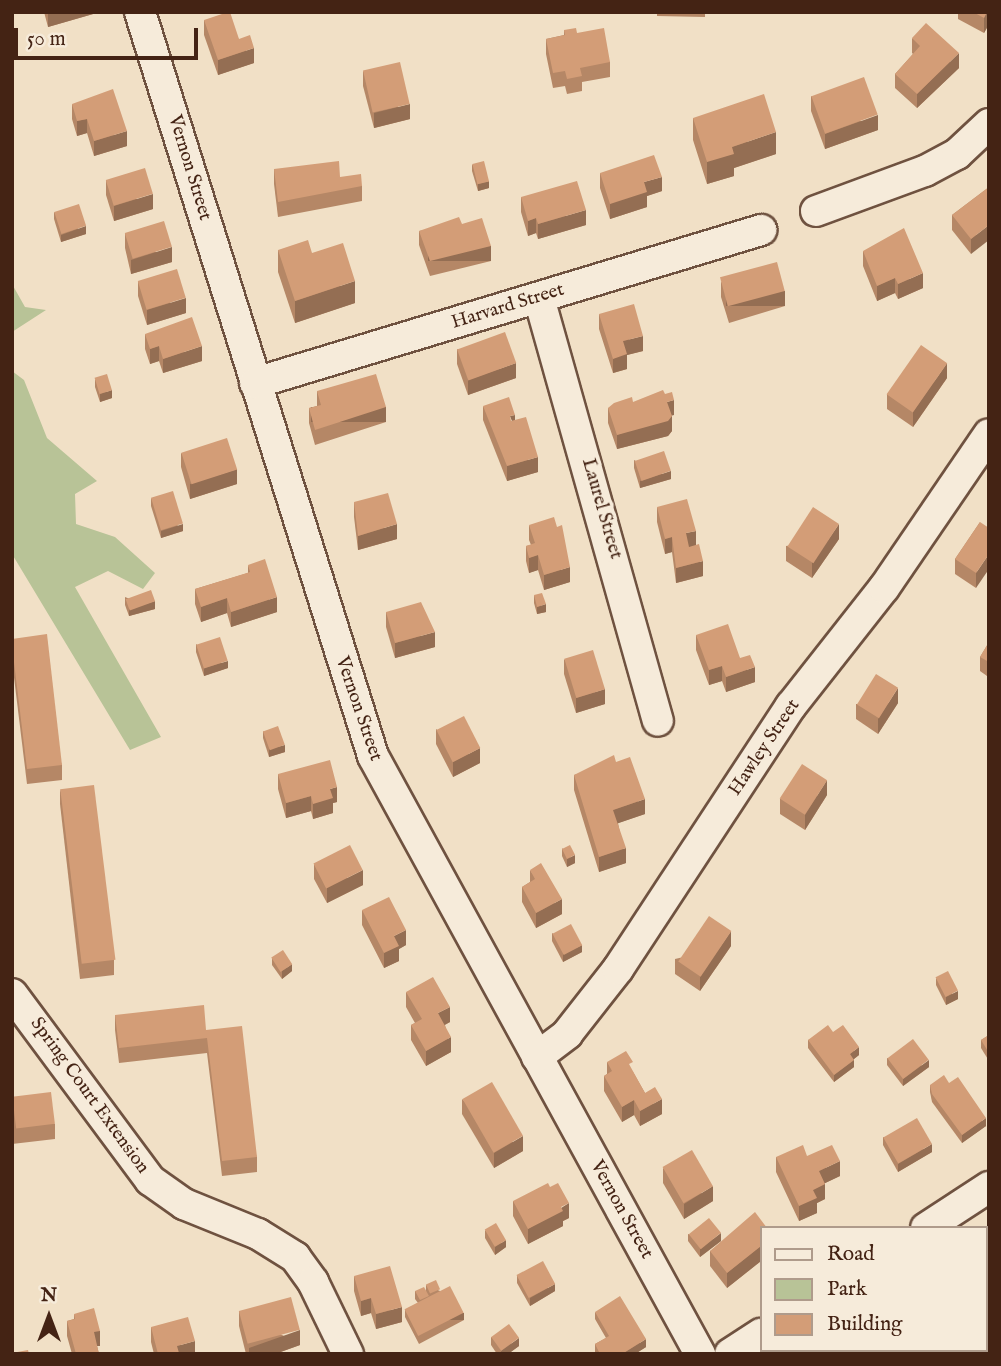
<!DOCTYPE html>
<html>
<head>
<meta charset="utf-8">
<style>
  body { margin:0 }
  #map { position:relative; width:1001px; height:1366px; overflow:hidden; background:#f1e0c6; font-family:"IM FELL English",serif }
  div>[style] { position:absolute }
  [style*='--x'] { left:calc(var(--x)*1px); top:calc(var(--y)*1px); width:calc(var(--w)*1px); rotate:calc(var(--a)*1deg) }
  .green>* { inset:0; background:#b8c397 }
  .roads { filter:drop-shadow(2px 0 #6f5240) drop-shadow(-2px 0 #6f5240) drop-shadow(0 2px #6f5240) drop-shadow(0 -2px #6f5240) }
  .minor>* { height:30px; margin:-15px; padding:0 15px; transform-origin:15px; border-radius:15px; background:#f6ebda }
  .wall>* { inset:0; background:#b58766 }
  .shaded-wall>* { inset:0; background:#946e53; transform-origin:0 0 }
  .building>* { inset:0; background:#d39d77; transform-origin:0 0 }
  span { translate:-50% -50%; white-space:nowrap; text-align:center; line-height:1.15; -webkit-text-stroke:7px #f6ebda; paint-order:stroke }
  .street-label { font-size:19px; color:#442314 }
  .frame { position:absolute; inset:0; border:14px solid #442314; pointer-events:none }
  .legend { position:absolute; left:760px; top:1226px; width:228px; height:126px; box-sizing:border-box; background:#f6ebda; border:2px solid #af9b8b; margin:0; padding:9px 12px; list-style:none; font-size:21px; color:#442314 }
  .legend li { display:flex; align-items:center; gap:14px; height:35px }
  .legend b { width:35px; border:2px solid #af9b8b }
  .north { position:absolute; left:14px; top:1282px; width:70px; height:70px; -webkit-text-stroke:5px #f6ebda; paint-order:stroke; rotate:0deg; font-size:19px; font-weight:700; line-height:28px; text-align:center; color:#442314 }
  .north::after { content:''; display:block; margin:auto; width:24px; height:32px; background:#442314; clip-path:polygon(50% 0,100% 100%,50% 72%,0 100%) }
  .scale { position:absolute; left:14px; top:28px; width:184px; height:32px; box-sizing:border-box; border:4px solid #442314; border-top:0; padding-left:9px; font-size:21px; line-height:24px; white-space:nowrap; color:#442314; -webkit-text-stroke:5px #f6ebda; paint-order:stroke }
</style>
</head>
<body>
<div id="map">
  <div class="green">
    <i style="clip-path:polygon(12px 284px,25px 307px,46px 310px,12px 332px)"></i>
    <i style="clip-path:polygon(12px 371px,24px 380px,47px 438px,97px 481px,75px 494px,76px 524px,115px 537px,155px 573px,143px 589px,108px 571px,75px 587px,161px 737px,130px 750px,12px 554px)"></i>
  </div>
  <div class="roads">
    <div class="minor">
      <i style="--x:140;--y:12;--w:780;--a:72.61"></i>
      <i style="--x:373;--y:756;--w:682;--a:61.33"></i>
      <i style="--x:816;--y:211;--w:116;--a:-20.2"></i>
      <i style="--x:925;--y:171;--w:36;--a:-28"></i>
      <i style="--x:957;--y:154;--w:44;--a:-43.2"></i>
      <i style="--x:539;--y:298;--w:439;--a:74.3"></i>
      <i style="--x:255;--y:383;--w:529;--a:-16.82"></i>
      <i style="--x:12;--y:994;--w:232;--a:53.4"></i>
      <i style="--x:150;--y:1180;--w:42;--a:35.2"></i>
      <i style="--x:184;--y:1204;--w:80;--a:22.1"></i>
      <i style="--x:258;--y:1234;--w:44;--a:31.9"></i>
      <i style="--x:295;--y:1257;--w:31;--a:54"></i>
      <i style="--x:313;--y:1282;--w:80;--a:64.1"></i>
      <i style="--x:537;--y:1057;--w:38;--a:-37"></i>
      <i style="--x:567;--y:1034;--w:83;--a:-51.9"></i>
      <i style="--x:618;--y:969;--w:315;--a:-56.7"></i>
      <i style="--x:791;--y:706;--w:150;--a:-51.8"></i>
      <i style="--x:884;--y:588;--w:186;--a:-55.7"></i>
      <i style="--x:926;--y:1228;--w:75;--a:-33.1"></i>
      <i style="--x:730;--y:1354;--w:37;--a:-33"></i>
    </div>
  </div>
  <div class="wall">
    <i style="clip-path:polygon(44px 12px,100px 12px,48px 27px)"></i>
    <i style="clip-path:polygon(657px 12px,705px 12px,705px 17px,657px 16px)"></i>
    <i style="clip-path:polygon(958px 12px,989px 12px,989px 24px,984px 33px,958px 19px)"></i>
    <i style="clip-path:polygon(204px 20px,239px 39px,254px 63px,218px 75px,204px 35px)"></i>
    <i style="clip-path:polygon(564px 30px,577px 33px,610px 62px,610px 77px,582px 82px,582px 91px,567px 94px,565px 86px,553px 88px,546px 54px,546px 39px,564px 35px)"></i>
    <i style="clip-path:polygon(912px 38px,959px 68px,917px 108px,895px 88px,895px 74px,913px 54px,912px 53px)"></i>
    <i style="clip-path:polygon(363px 71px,410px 119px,374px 128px,363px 86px)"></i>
    <i style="clip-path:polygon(811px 96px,878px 130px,825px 149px,811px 111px)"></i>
    <i style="clip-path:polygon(72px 104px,127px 146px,94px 156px,87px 133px,77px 136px,72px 119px)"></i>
    <i style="clip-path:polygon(693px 118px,776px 154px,734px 168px,734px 176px,707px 184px,693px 140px)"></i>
    <i style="clip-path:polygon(472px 164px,489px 188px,478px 191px,472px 171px)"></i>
    <i style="clip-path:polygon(274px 169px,362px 186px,362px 201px,278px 217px,274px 184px)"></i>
    <i style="clip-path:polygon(600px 173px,662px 191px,647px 196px,647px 207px,610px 219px,600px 188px)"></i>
    <i style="clip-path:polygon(106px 180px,153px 209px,114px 221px,106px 195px)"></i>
    <i style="clip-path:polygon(989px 187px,971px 254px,952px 230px,952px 215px)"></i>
    <i style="clip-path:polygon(521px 197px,586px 225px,538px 239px,536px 233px,528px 236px,521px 212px)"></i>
    <i style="clip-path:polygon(54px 212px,86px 234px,61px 242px,54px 219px)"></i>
    <i style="clip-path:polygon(462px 224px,491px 261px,430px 276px,419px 245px,419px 231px)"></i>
    <i style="clip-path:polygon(125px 233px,172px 262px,131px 274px,125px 248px)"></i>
    <i style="clip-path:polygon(278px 250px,312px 253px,355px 303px,295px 323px,278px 272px)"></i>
    <i style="clip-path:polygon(863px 251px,923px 288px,898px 299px,895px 293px,877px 301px,863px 266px)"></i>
    <i style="clip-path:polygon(138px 281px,186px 313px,147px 325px,138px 296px)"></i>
    <i style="clip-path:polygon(721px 282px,785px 306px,729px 323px,721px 297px)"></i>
    <i style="clip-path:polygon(599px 314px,643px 351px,627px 355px,627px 369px,613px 373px,599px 329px)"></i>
    <i style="clip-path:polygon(145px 334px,202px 361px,163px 373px,159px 361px,150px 364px,145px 349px)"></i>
    <i style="clip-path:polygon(457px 349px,516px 378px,468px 395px,457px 364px)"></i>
    <i style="clip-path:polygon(947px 378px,913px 427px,887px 409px,887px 394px)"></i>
    <i style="clip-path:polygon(95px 379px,112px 398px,100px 402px,95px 387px)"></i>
    <i style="clip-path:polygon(317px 391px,386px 422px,315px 445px,309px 423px,309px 408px,317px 406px)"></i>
    <i style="clip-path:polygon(633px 402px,674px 415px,672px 415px,672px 431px,668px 436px,617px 449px,608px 423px,608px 408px)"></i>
    <i style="clip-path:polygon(483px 406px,538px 472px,507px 481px,483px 420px)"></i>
    <i style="clip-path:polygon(181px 453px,237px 484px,190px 499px,181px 467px)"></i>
    <i style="clip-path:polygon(634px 460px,671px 479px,640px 488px,634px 468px)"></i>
    <i style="clip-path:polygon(151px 498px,183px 531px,161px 538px,151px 506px)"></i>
    <i style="clip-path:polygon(354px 502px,397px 539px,358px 550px,354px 517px)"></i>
    <i style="clip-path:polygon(657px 507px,696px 545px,703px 576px,676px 583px,672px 552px,665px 554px,657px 522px)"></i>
    <i style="clip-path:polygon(980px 522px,976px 588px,955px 574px,955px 559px)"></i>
    <i style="clip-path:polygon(529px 525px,570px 582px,544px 590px,538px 570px,529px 573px,526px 561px,526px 546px,531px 545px,529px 540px)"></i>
    <i style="clip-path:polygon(839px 539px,812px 578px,786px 561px,786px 546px)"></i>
    <i style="clip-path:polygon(248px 565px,277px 612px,231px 627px,227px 613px,201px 622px,195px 604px,195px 589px,248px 573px)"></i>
    <i style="clip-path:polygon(534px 595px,546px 612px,537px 614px,534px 603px)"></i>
    <i style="clip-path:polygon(125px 597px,155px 609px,129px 616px,125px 605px)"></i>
    <i style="clip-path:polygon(386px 612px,435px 647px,395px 658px,386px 627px)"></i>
    <i style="clip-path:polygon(696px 635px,740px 658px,755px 682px,726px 692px,722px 681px,709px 685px,696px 650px)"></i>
    <i style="clip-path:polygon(12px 639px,62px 765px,62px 780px,27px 784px,12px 661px)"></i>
    <i style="clip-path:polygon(989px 642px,989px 691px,987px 690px,987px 676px,980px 671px,980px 657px)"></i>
    <i style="clip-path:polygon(196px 644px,228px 668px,204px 676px,196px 652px)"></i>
    <i style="clip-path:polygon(564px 659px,605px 704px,576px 713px,564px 674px)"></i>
    <i style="clip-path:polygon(898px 703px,878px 734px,856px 719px,856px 704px)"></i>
    <i style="clip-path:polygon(436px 729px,480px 763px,453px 777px,436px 744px)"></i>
    <i style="clip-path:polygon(263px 731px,285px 752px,269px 757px,263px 738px)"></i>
    <i style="clip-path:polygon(616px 762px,645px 814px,618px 823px,626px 863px,599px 872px,574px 790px,574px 775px)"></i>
    <i style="clip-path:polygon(278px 774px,337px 802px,333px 803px,333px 813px,313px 819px,311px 811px,286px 818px,278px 789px)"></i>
    <i style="clip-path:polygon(60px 789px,114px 960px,114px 975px,80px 979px,60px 804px)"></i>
    <i style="clip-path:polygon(827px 795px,805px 830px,780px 814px,780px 799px)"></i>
    <i style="clip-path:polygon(562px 848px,575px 863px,567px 867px,562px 856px)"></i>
    <i style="clip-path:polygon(314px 864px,363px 885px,327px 903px,314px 879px)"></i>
    <i style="clip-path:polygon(530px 870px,562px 914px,536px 928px,522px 902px,522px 887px,530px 882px)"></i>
    <i style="clip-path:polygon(362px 910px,406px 945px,399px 949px,399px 961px,384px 968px,362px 925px)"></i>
    <i style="clip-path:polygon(552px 933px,582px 952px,563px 962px,552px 941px)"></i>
    <i style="clip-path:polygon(731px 946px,700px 991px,675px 974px,675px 959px)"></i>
    <i style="clip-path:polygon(272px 958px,292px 971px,282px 979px,272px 965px)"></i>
    <i style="clip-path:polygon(936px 978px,958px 999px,946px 1005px,936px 985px)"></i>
    <i style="clip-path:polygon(406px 992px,450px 1022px,445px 1025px,451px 1052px,426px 1066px,411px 1040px,411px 1025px,415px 1023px,406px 1007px)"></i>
    <i style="clip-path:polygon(115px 1015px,206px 1030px,257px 1157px,257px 1172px,222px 1176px,207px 1053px,119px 1063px,115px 1030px)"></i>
    <i style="clip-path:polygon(833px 1032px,859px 1055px,854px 1059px,854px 1067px,834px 1082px,808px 1048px,808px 1040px)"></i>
    <i style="clip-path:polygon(989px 1035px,989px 1061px,981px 1048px,981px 1040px)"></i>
    <i style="clip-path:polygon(887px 1058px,929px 1067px,903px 1086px,887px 1065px)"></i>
    <i style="clip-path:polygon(607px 1062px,633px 1072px,645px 1093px,662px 1114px,640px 1126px,634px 1115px,622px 1122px,604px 1091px,604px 1076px,607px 1074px)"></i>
    <i style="clip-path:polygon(949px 1083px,986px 1126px,962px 1143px,932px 1102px,930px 1092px,930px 1085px)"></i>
    <i style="clip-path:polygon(12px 1096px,55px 1124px,55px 1139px,12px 1144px)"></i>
    <i style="clip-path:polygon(462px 1099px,523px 1151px,494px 1168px,462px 1114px)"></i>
    <i style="clip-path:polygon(883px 1137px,932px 1152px,898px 1172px,883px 1145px)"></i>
    <i style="clip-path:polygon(807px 1156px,840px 1176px,825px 1183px,825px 1199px,817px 1203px,817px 1213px,799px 1221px,776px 1172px,776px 1157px)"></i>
    <i style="clip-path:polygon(663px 1168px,713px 1201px,684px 1219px,663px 1183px)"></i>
    <i style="clip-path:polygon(513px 1201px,569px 1218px,563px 1221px,563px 1226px,528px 1244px,513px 1216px)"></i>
    <i style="clip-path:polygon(761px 1228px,761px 1261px,727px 1288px,710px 1266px,710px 1251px)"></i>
    <i style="clip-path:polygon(485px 1230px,506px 1247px,495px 1255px,485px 1238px)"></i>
    <i style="clip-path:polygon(688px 1234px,721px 1241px,700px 1257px,688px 1241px)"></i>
    <i style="clip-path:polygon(517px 1275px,555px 1291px,530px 1306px,517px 1283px)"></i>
    <i style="clip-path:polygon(354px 1276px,402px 1322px,376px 1329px,371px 1313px,361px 1316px,354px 1291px)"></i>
    <i style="clip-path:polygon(426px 1285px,440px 1291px,464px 1320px,419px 1344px,405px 1317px,405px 1310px,418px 1303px,415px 1299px,415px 1291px,426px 1291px)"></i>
    <i style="clip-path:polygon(239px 1311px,300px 1345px,275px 1354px,246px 1354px,239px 1326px)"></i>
    <i style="clip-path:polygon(595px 1312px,646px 1347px,635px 1354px,596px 1354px,595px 1352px,595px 1344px,606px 1338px,595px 1319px)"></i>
    <i style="clip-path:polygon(74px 1314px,100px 1346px,97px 1346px,99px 1354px,72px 1354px,67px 1336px,67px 1321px,74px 1319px)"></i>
    <i style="clip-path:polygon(151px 1327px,195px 1354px,154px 1354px,151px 1342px)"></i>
    <i style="clip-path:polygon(491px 1337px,519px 1346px,508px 1354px,497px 1354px,491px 1345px)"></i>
  </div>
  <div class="shaded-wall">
    <i style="clip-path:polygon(48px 12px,100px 12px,48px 27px)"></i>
    <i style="clip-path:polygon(987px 12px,989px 12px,989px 24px,984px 33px,984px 18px)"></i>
    <i style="clip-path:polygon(254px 48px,254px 63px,218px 75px,218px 60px)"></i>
    <i style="clip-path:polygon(959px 53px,959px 68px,917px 108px,917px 94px)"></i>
    <i style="clip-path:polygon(410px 104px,410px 119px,374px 128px,374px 113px)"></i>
    <i style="clip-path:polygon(878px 115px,878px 130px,825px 149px,825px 134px)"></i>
    <i style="clip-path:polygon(87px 119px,87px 133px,77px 136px,77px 121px)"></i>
    <i style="clip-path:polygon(127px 131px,127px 146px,94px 156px,94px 141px)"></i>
    <i style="clip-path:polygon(776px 132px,776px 154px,734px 168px,734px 176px,707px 184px,707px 162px,732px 147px)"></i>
    <i style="clip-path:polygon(662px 177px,662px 191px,647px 196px,647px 207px,610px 219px,610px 204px,644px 182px)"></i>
    <i style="clip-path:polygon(489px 181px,489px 188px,478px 191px,478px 184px)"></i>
    <i style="clip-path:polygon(153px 194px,153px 209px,114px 221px,114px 206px)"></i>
    <i style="clip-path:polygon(586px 210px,586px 225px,538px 239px,538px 224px)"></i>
    <i style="clip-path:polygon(536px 218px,536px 233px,528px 236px,528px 221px)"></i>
    <i style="clip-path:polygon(989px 225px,989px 240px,971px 254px,971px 239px)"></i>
    <i style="clip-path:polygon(86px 226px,86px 234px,61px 242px,61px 235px)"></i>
    <i style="left:491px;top:246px;width:15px;height:63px;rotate:90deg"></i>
    <i style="clip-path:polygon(172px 247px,172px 262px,131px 274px,131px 260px)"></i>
    <i style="clip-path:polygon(923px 273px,923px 288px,898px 299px,898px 284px)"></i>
    <i style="clip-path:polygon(895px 278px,895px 293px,877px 301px,877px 286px)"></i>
    <i style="clip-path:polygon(355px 281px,355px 303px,295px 323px,295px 301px)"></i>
    <i style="left:785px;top:291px;width:15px;height:59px;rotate:90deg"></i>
    <i style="clip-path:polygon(186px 298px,186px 313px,147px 325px,147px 310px)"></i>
    <i style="clip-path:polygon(643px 336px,643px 351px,627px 355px,627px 369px,613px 373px,613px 359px,623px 341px)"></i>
    <i style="clip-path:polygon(159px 346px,159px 361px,150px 364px,150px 349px)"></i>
    <i style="clip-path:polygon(202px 346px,202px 361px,163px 373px,163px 359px)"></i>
    <i style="clip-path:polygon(516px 363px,516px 378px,468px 395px,468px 380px)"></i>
    <i style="clip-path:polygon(947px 363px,947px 378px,913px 427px,913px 412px)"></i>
    <i style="clip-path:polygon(112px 390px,112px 398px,100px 402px,100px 394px)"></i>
    <i style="clip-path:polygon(674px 400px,674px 415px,667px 417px,667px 402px)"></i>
    <i style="left:386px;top:407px;width:15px;height:75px;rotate:90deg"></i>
    <i style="clip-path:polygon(515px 415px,515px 429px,510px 416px)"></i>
    <i style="clip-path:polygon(672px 416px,672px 431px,668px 436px,617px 449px,617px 435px)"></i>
    <i style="clip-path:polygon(538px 457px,538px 472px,507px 481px,507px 466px)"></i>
    <i style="clip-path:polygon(237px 469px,237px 484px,190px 499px,190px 484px)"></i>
    <i style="clip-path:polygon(671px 471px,671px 479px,640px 488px,640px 481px)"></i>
    <i style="clip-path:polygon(183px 524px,183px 531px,161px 538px,161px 531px)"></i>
    <i style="clip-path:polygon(397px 524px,397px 539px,358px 550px,358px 536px)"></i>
    <i style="clip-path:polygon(839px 524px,839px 539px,812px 578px,812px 563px)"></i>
    <i style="clip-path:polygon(696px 531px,696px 546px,686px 548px,686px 533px)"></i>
    <i style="clip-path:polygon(672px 537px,672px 552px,665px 554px,665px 539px)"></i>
    <i style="clip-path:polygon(989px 554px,989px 569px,976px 588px,976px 573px)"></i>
    <i style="clip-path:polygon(538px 555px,538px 570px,529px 573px,529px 558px)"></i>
    <i style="clip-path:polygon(703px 561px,703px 576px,676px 583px,676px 568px)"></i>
    <i style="clip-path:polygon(570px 567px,570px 582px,544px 590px,544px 575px)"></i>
    <i style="clip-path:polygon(277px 597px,277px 612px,231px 627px,231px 612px)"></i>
    <i style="clip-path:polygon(227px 598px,227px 613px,201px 622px,201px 607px)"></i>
    <i style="clip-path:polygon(155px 601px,155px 609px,129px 616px,129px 609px)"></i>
    <i style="clip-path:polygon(546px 604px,546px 612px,537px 614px,537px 607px)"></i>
    <i style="clip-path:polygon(435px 632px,435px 647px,395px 658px,395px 643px)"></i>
    <i style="clip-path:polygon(228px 661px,228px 668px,204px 676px,204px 668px)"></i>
    <i style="clip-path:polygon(722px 666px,722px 681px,709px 685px,709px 670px)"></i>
    <i style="clip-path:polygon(755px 667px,755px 682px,726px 692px,726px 677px)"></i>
    <i style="clip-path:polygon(898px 688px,898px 703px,878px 734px,878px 719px)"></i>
    <i style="clip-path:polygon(605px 689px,605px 704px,576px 713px,576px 698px)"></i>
    <i style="clip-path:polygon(285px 745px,285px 752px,269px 757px,269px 749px)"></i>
    <i style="clip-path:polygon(480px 748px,480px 763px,453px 777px,453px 762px)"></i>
    <i style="clip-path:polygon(827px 780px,827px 795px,805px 830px,805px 815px)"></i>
    <i style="clip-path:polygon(337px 787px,337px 802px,333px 803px,333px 813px,313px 819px,313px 804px,330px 789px)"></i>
    <i style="clip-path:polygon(311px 796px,311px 811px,286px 818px,286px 803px)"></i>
    <i style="clip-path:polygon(645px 799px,645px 814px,613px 825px,613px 810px)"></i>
    <i style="clip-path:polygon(626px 848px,626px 863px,599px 872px,599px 857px)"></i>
    <i style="clip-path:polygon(575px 855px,575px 863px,567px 867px,567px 859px)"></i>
    <i style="clip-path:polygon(363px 870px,363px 885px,327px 903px,327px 888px)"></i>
    <i style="clip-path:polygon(562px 899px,562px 914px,536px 928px,536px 913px)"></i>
    <i style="clip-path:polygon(406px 930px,406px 945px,399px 949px,399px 961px,384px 968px,384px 953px,394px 936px)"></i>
    <i style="clip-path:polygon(731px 931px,731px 946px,700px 991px,700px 976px)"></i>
    <i style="clip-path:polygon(582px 945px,582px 952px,563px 962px,563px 954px)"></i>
    <i style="clip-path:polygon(292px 964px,292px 971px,282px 979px,282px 971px)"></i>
    <i style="clip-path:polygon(958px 991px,958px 999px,946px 1005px,946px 997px)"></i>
    <i style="clip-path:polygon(450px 1007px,450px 1022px,438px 1028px,438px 1013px)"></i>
    <i style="clip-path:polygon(451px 1037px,451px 1052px,426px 1066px,426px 1051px)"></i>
    <i style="clip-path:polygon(859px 1047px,859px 1055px,850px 1062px,850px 1054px)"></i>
    <i style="clip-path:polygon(854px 1060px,854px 1067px,834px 1082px,834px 1075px)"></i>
    <i style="clip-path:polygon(929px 1060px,929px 1067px,903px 1086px,903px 1079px)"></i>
    <i style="clip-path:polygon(662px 1099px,662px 1114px,640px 1126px,640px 1111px)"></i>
    <i style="clip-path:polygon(634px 1100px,634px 1115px,622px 1122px,622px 1107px)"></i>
    <i style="clip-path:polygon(986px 1118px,986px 1126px,962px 1143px,962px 1135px)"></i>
    <i style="clip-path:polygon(523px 1136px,523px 1151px,494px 1168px,494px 1153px)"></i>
    <i style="clip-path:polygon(932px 1144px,932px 1152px,898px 1172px,898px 1164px)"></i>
    <i style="clip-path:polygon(840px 1161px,840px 1176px,819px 1186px,819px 1171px)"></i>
    <i style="clip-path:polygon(825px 1184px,825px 1199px,817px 1203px,817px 1213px,799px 1221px,799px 1206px,813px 1190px)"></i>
    <i style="clip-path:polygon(713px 1186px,713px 1201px,684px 1219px,684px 1204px)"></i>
    <i style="clip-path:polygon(569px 1203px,569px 1218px,563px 1221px,563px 1226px,528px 1244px,528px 1229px)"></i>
    <i style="clip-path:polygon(721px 1233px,721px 1241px,700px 1257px,700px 1249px)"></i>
    <i style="clip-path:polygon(506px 1240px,506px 1247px,495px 1255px,495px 1247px)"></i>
    <i style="clip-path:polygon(761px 1246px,761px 1261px,727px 1288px,727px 1273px)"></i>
    <i style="clip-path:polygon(555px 1284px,555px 1291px,530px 1306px,530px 1298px)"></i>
    <i style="clip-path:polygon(371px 1298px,371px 1313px,361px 1316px,361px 1301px)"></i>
    <i style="clip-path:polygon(402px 1307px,402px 1322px,376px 1329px,376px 1314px)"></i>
    <i style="left:464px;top:1313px;width:7px;height:51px;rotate:90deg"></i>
    <i style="clip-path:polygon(300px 1330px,300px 1345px,275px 1354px,249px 1354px,249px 1348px)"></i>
    <i style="left:100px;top:1331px;width:15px;height:6px;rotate:90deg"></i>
    <i style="clip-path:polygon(519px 1338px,519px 1346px,508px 1354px,501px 1354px,501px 1351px)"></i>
    <i style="clip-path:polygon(646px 1339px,646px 1347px,635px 1354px,622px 1354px)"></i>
    <i style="clip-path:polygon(195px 1341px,195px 1354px,176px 1354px,177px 1346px)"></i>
  </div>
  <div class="building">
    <i style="clip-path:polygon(228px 12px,230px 12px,239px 39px,250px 35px,254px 48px,218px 60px,204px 20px)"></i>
    <i style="clip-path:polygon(973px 12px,987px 12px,984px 18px)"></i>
    <i style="clip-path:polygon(926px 23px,959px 53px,917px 94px,895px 74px,920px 46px,912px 38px)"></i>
    <i style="clip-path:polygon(576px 28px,577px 33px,604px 28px,610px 62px,580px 68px,582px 76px,567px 79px,565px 71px,553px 73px,546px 39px,565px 35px,564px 30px)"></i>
    <i style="left:400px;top:62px;width:43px;height:38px;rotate:77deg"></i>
    <i style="left:864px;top:77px;width:40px;height:56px;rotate:70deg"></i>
    <i style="clip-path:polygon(113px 89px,127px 131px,94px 141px,87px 119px,77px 121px,72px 104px)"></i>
    <i style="clip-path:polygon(764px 94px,776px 132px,732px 147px,734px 154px,707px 162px,693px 118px)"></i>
    <i style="clip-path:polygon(654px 155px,662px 177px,644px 182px,647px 192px,610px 204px,600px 173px)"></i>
    <i style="clip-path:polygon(339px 161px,340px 177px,361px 174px,362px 186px,278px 202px,274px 169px)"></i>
    <i style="left:484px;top:161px;width:21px;height:12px;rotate:76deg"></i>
    <i style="left:145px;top:168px;width:27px;height:41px;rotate:73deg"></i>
    <i style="clip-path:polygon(577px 181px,586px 210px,538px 224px,536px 218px,528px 221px,521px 197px)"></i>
    <i style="clip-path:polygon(989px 187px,989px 225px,971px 239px,952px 215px)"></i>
    <i style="left:79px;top:204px;width:23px;height:26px;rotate:72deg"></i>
    <i style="clip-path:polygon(459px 217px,462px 224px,482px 218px,491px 246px,430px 261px,419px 231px)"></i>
    <i style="left:164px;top:221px;width:27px;height:41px;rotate:73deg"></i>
    <i style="clip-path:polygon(904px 228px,923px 273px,898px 284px,895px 278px,877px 286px,863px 251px)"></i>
    <i style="clip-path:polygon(308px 240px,312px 253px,343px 243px,355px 281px,295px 301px,278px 250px)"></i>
    <i style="left:777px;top:262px;width:30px;height:59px;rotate:75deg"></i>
    <i style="left:177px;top:269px;width:30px;height:41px;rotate:73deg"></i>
    <i style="clip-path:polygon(634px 304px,643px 336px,623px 341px,627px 354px,613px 359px,599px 314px)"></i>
    <i style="clip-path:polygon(192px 317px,202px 346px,163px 359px,159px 346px,150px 349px,145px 334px)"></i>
    <i style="left:505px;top:332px;width:33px;height:51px;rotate:70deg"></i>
    <i style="left:921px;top:345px;width:32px;height:60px;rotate:35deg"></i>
    <i style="left:107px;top:374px;width:17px;height:13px;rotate:73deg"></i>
    <i style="clip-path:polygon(376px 374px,386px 407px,315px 430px,309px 408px,321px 405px,317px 391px)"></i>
    <i style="clip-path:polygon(663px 390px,665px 394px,672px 392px,674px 400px,667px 402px,672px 416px,668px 421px,617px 435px,608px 408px,614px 403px,632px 397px,633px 402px)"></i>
    <i style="clip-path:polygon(509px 397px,515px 415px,510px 416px,511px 421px,526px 417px,538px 457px,507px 466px,483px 406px)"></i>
    <i style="left:227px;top:438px;width:33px;height:48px;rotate:72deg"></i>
    <i style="left:664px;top:451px;width:21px;height:31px;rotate:71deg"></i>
    <i style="left:173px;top:491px;width:34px;height:23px;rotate:73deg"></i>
    <i style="clip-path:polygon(388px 493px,397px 524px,358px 536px,354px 502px)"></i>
    <i style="clip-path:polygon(687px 499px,696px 531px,686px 533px,689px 547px,699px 544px,703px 561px,676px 568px,672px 537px,665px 539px,657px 507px)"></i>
    <i style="left:813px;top:507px;width:31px;height:47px;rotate:33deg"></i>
    <i style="clip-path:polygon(554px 517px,557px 527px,562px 525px,570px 567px,544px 575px,538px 555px,529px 558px,526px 546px,535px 543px,529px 525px)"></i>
    <i style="clip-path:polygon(980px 522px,989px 528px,989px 554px,976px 573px,955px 559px)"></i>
    <i style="clip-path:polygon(265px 559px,277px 597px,231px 612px,227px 598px,201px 607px,195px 589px,250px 572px,248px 565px)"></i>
    <i style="left:151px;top:590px;width:12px;height:27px;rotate:70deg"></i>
    <i style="clip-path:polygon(542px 593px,546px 604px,537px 607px,534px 595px)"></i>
    <i style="clip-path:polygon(421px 602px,435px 632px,395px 643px,386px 612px)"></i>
    <i style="clip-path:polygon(728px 624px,740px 658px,750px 655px,755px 667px,726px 677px,722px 666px,709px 670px,696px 635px)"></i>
    <i style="clip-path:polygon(47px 634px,62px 765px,27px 769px,12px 646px,12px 639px)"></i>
    <i style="left:220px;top:637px;width:25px;height:25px;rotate:72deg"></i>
    <i style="clip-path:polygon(989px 642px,989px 662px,980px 657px)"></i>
    <i style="left:593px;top:650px;width:41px;height:30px;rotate:73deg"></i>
    <i style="left:876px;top:674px;width:26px;height:36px;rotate:32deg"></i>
    <i style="left:464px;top:716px;width:36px;height:31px;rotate:63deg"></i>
    <i style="left:278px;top:726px;width:20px;height:16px;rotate:70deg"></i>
    <i style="clip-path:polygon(614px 755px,616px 762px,630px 757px,645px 799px,613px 810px,626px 848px,599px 857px,574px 775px)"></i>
    <i style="clip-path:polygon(330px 760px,337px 787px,330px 789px,333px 798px,313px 804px,311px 796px,286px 803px,278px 774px)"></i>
    <i style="left:802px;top:764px;width:30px;height:41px;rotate:33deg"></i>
    <i style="left:94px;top:785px;width:176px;height:34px;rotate:83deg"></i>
    <i style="left:350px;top:845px;width:28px;height:41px;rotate:63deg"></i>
    <i style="left:570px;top:845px;width:11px;height:9px;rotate:63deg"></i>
    <i style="clip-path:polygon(541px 863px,562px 899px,536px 913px,522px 887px,535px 879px,530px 870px)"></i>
    <i style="clip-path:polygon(389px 897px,406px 930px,394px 936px,399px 946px,384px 953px,362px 910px)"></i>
    <i style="left:709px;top:916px;width:27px;height:55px;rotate:34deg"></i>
    <i style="left:571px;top:924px;width:24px;height:21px;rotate:62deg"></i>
    <i style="left:283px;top:950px;width:17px;height:14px;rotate:57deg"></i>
    <i style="left:948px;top:971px;width:22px;height:14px;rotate:63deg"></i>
    <i style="clip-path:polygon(433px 977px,450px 1007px,438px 1013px,451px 1037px,426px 1051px,411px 1025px,422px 1019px,406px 992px)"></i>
    <i style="clip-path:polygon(204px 1005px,206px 1030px,242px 1026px,257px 1157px,222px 1161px,207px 1038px,119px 1048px,115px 1015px)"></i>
    <i style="clip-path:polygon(828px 1025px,833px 1032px,843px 1025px,859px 1047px,850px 1054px,854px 1060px,834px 1075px,808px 1040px)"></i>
    <i style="clip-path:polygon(989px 1035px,989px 1053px,981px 1040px)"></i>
    <i style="left:913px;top:1039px;width:26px;height:32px;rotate:53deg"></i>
    <i style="clip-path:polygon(626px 1051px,633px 1062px,629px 1064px,645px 1093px,655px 1087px,662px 1099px,640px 1111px,634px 1100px,622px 1107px,604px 1076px,612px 1071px,607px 1062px)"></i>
    <i style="clip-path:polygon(944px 1075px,949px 1083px,958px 1077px,986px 1118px,962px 1135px,932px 1094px,930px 1085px)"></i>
    <i style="left:492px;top:1082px;width:62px;height:34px;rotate:60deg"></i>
    <i style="left:51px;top:1092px;width:32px;height:39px;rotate:83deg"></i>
    <i style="left:917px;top:1118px;width:30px;height:39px;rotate:60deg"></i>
    <i style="clip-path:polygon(803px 1145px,807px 1156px,832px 1145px,840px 1161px,819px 1171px,825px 1184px,813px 1190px,817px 1198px,799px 1206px,776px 1157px)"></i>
    <i style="left:692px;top:1150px;width:42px;height:34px;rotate:60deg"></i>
    <i style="clip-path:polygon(548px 1183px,550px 1187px,558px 1183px,569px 1203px,561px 1207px,563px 1211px,528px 1229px,513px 1201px)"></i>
    <i style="clip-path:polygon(755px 1212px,767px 1228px,761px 1228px,761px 1246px,727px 1273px,710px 1251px)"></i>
    <i style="left:709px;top:1218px;width:19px;height:26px;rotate:51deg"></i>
    <i style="left:496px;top:1223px;width:20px;height:13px;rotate:60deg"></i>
    <i style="left:543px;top:1261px;width:26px;height:30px;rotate:62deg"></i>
    <i style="clip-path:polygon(390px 1266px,402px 1307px,376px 1314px,371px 1298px,361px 1301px,354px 1276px)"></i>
    <i style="left:436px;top:1280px;width:10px;height:11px;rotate:66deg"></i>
    <i style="left:450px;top:1286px;width:30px;height:51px;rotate:63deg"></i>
    <i style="clip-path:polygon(424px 1287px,429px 1296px,420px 1300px,415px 1291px)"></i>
    <i style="clip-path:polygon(620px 1296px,646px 1339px,622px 1354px,600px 1354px,595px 1344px,609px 1336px,595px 1312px)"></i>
    <i style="left:291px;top:1297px;width:34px;height:54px;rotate:75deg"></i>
    <i style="clip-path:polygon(94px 1308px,100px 1331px,94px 1332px,99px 1354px,76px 1354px,67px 1321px,75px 1319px,74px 1314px)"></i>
    <i style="clip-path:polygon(188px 1317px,195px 1341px,177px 1346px,179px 1353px,158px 1354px,151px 1327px)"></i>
    <i style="left:509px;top:1324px;width:17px;height:22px;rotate:54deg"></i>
    <i style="clip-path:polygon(28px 1350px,29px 1354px,12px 1354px,12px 1353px)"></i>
    <i style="left:794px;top:1350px;width:52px;height:4px"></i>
  </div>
  <div class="street-label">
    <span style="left:189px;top:168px;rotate:73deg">Vernon Street</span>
    <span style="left:508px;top:307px;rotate:-17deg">Harvard Street</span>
    <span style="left:601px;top:509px;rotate:74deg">Laurel Street</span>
    <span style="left:358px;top:709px;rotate:71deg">Vernon Street</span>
    <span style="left:765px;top:748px;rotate:-56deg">Hawley Street</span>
    <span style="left:89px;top:1096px;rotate:54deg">Spring Court Extension</span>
    <span style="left:621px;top:1210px;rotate:61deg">Vernon Street</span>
  </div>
  <div class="frame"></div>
  <ul class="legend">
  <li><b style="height:9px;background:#f6ebda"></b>Road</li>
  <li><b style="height:19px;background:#b8c397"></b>Park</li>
  <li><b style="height:19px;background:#d39d77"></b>Building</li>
  </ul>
  <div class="north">N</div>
  <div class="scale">50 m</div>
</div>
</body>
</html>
